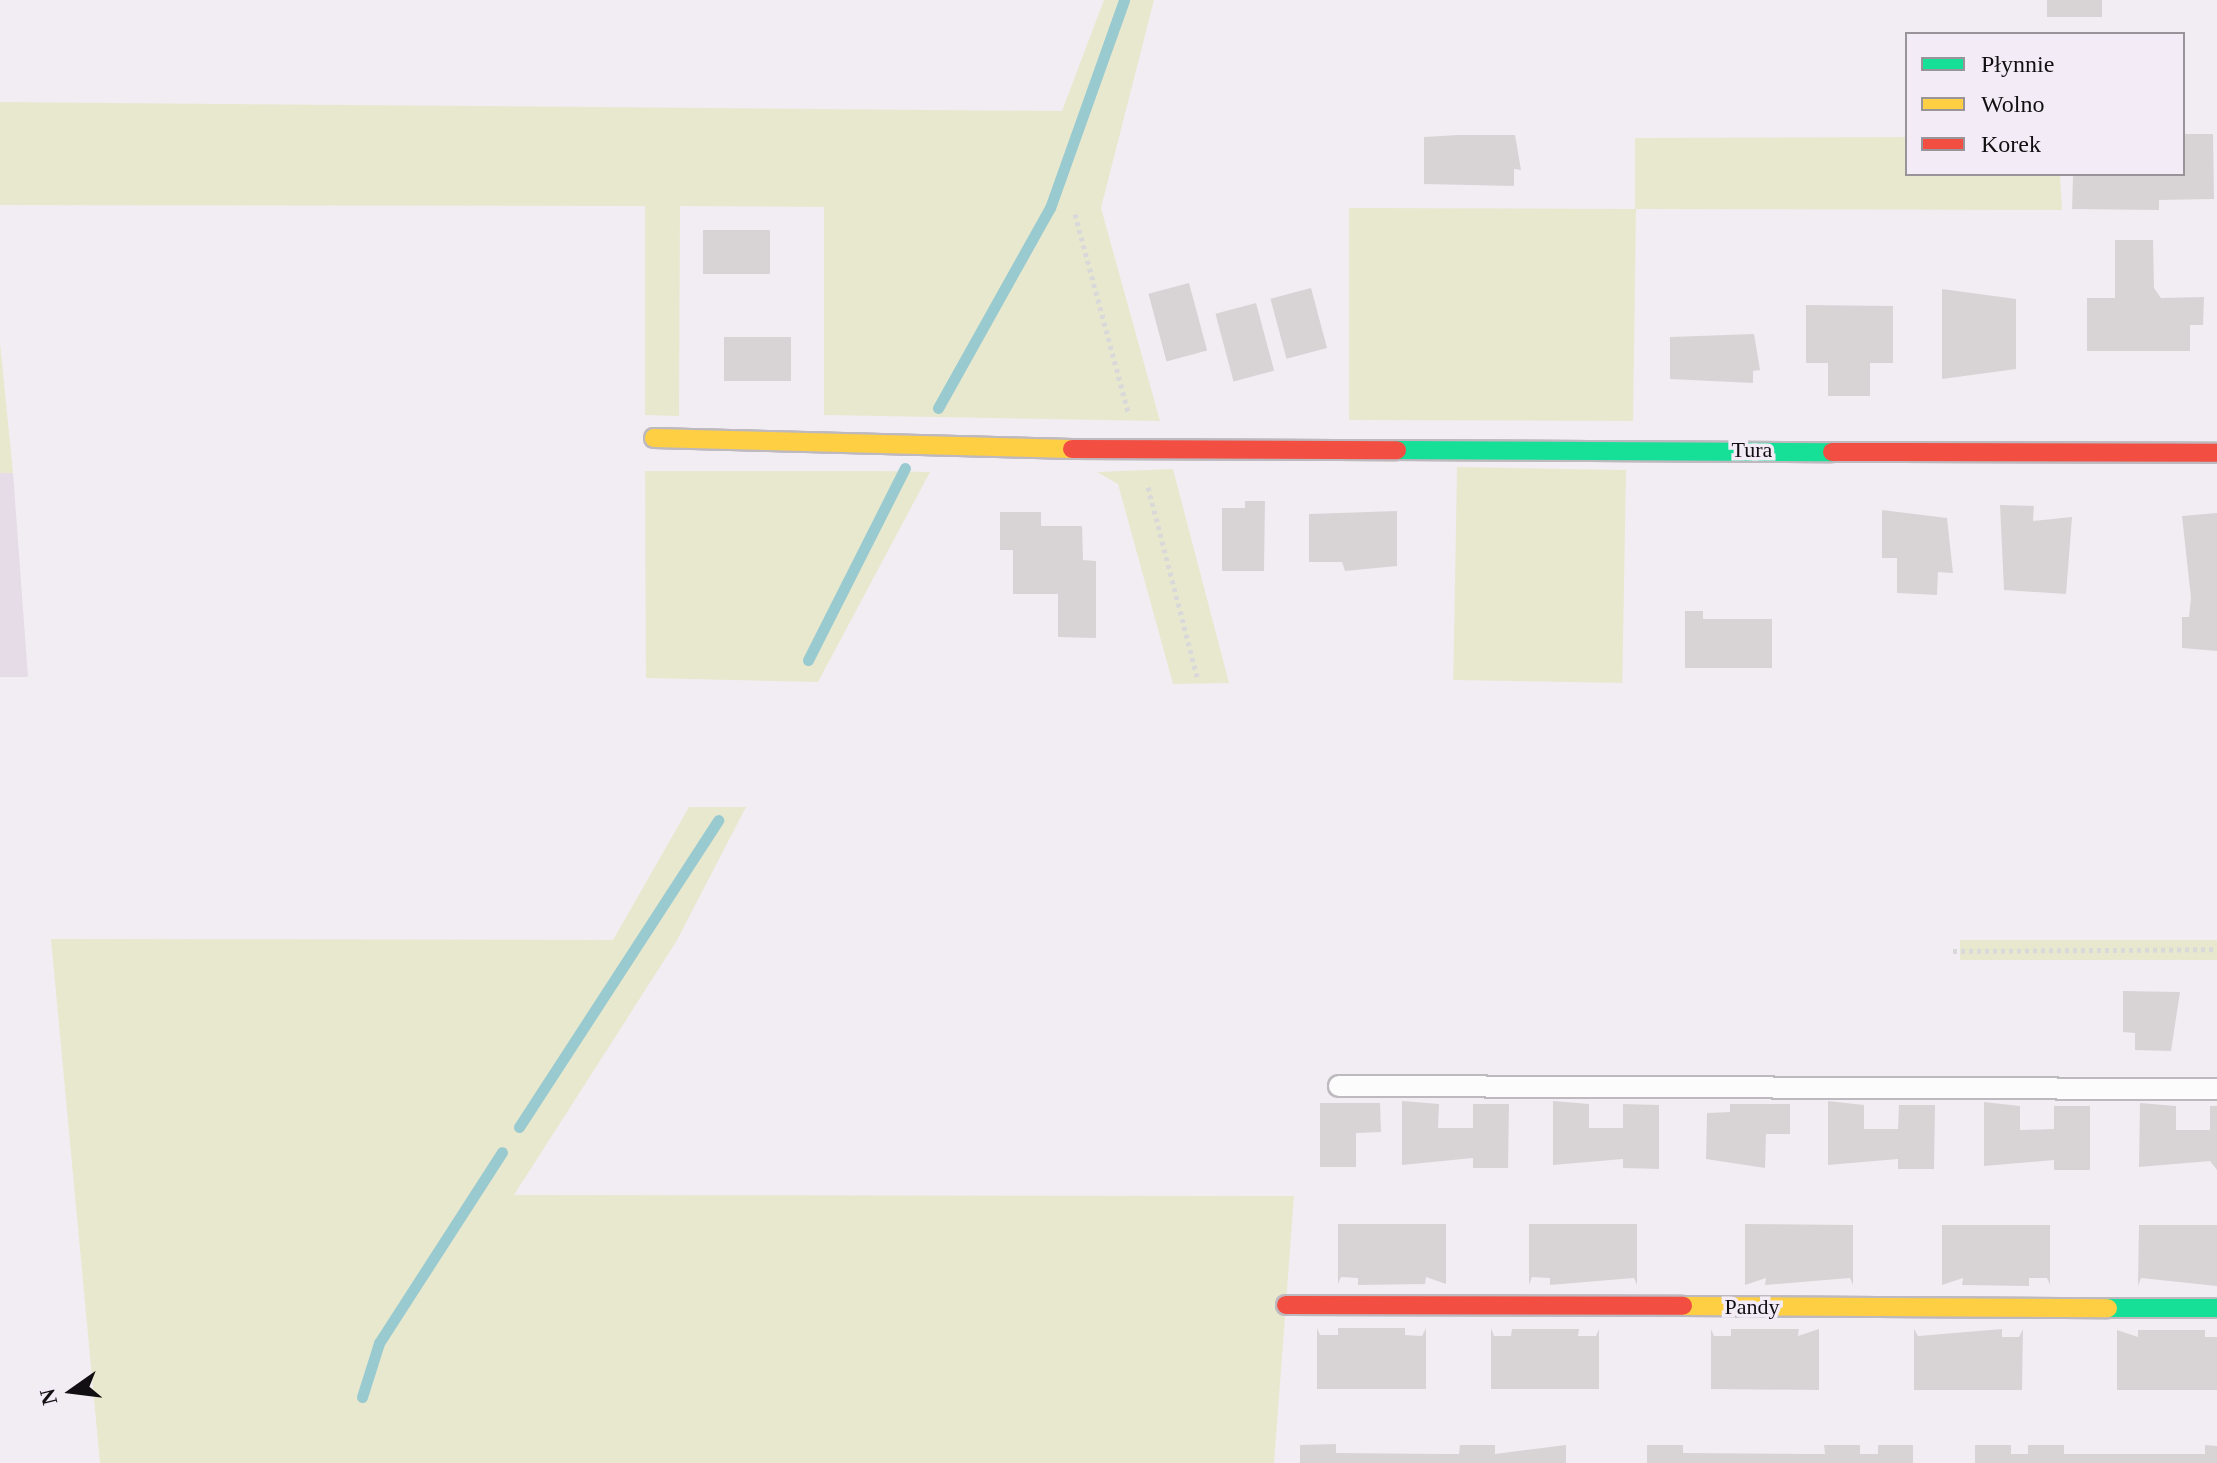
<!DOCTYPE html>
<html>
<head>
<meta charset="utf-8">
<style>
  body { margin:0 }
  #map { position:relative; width:2217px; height:1463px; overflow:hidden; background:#f2edf3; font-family:Georgia,serif }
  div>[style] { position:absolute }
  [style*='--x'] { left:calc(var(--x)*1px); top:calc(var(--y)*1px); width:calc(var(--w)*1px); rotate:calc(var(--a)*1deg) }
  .built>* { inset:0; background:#e5dce7 }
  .green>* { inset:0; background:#e8e8cf; transform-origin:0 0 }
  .stream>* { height:11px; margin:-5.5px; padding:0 5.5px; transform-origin:5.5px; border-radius:5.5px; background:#98cacf }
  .building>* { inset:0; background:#d8d4d6; transform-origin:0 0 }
  .path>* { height:5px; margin-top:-2.5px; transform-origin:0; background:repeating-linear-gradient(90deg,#dad9da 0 4px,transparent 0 8px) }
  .roads { filter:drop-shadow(2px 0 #bdb9be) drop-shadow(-2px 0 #bdb9be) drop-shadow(0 2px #bdb9be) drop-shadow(0 -2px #bdb9be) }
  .lane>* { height:20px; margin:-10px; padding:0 10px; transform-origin:10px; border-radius:10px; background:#fdfcfd }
  .fast>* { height:18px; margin:-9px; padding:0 9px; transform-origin:9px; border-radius:9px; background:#16e098 }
  .slow>* { height:18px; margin:-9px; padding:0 9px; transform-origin:9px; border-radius:9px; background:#ffcf43 }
  .jam>* { height:18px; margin:-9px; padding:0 9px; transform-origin:9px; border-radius:9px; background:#f24e42 }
  span { translate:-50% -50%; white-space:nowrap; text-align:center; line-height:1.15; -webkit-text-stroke:7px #f3ebf5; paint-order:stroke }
  .street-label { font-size:22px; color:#120f12 }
  .legend { position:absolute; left:1905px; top:32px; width:280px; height:144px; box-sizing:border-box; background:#f3ebf5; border:2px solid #99939a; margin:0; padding:10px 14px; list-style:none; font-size:24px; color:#120f12 }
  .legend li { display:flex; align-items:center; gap:16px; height:40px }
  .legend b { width:40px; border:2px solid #99939a }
  .north { position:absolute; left:32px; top:1351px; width:80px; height:80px; -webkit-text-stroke:6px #f3ebf5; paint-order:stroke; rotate:256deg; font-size:22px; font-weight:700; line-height:32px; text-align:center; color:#120f12 }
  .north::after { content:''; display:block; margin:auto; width:28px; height:36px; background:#120f12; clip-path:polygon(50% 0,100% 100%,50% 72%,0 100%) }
</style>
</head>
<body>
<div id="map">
  <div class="built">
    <i style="clip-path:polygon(0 473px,13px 473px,28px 677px,0 677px)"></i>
  </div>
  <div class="green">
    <i style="clip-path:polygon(1104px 0,1154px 0,1101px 208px,1160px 421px,824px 415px,824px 207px,680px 206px,679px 416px,645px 415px,645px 206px,0 205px,0 102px,1062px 111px)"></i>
    <i style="clip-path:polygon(1907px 137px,1907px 174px,2060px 174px,2062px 210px,1636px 209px,1633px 421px,1349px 420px,1349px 208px,1635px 209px,1635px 138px)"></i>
    <i style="clip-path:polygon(0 343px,13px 473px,0 473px)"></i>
    <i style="clip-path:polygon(1173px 469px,1229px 683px,1173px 684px,1118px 484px,1097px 472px)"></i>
    <i style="left:1626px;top:470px;width:213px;height:169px;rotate:91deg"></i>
    <i style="clip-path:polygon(645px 471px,880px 471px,930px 472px,818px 682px,646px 678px)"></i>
    <i style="clip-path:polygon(689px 807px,746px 807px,676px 942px,514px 1195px,1294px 1196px,1274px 1463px,100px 1463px,51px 939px,613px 940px)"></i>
    <i style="left:2217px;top:940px;width:20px;height:257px;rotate:90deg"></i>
  </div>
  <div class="stream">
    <i style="--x:938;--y:408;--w:229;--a:-60.8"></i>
    <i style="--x:1050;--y:208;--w:221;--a:-70.4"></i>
    <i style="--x:808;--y:660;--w:215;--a:-63.2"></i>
    <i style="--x:519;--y:1127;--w:366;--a:-57"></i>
    <i style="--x:362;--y:1397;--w:57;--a:-72.5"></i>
    <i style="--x:379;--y:1343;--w:227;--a:-57.2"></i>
  </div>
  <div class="building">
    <i style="left:2047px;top:0;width:55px;height:17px"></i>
    <i style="clip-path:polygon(2183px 134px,2213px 134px,2214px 199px,2159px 200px,2159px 210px,2072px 209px,2073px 176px,2183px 174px)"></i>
    <i style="clip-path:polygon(1458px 135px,1515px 135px,1521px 170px,1514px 169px,1514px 186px,1424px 184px,1424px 137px)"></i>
    <i style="left:703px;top:230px;width:67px;height:44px"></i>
    <i style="clip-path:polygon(2115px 240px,2153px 240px,2154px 288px,2161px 298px,2204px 297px,2203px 325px,2190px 325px,2190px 351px,2087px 351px,2087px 298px,2115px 298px)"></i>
    <i style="left:1189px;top:283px;width:70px;height:42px;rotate:75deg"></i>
    <i style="left:1311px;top:288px;width:62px;height:42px;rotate:75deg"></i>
    <i style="clip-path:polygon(1942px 289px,2016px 299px,2016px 369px,1942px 379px)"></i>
    <i style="left:1256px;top:303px;width:70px;height:42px;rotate:75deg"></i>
    <i style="clip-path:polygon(1806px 305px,1893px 306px,1893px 363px,1870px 363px,1870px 396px,1828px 396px,1828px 363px,1806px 363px)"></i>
    <i style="clip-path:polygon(1754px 334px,1760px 370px,1753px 371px,1753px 383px,1670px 379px,1670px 337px)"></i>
    <i style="left:724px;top:337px;width:67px;height:44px"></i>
    <i style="clip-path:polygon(1245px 501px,1265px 501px,1264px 571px,1222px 571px,1222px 508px,1245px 508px)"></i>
    <i style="clip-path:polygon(2000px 505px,2034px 506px,2033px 521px,2072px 517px,2066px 594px,2004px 590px)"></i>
    <i style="clip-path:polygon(1882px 510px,1947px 518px,1953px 573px,1938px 572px,1937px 595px,1897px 593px,1897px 558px,1882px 558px)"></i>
    <i style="clip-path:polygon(1397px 511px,1397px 566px,1345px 571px,1342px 562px,1309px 562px,1309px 514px)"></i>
    <i style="clip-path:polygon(1000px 512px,1041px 512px,1041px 526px,1082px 526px,1083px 560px,1096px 561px,1096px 638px,1058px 637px,1058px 594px,1013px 594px,1013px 550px,1000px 550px)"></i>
    <i style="clip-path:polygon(2217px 513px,2217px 651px,2182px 648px,2182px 617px,2189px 617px,2191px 598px,2182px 516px)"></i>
    <i style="clip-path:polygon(1685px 611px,1703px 611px,1703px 619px,1772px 619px,1772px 668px,1685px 668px)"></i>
    <i style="clip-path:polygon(2123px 991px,2180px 992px,2171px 1051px,2135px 1050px,2135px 1033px,2123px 1032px)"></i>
    <i style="clip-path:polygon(1402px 1101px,1439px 1104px,1438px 1128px,1473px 1128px,1473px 1104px,1509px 1104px,1508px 1168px,1473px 1168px,1473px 1158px,1402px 1165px)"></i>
    <i style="clip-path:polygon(1553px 1101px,1589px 1104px,1589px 1128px,1623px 1128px,1623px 1104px,1659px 1105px,1659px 1169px,1623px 1168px,1623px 1159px,1553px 1165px)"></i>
    <i style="clip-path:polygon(1828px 1101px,1864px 1105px,1864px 1129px,1898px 1129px,1899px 1105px,1935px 1105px,1934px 1169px,1898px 1169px,1898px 1159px,1828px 1165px)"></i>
    <i style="clip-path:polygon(1984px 1102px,2020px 1106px,2020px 1130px,2054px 1129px,2054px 1106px,2090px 1106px,2090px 1170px,2054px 1170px,2054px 1160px,1984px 1166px)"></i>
    <i style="clip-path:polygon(1320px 1103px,1380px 1103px,1381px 1132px,1356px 1133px,1356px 1167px,1320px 1167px)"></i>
    <i style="clip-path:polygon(2140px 1103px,2176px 1106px,2176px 1130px,2210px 1130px,2210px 1106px,2217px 1106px,2217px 1170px,2210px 1161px,2139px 1167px)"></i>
    <i style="clip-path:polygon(1730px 1104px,1790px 1104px,1790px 1134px,1766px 1134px,1765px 1168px,1706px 1159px,1707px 1113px,1730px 1112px)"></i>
    <i style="clip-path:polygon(1338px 1224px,1446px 1224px,1446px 1284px,1426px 1277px,1425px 1284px,1358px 1285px,1358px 1278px,1341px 1277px,1338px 1284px)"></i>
    <i style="clip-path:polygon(1529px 1224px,1637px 1224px,1637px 1285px,1634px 1278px,1550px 1285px,1550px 1278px,1532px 1277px,1529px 1285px)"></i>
    <i style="clip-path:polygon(1745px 1224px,1853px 1225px,1853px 1285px,1850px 1278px,1765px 1285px,1766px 1278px,1745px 1285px)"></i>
    <i style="clip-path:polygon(1942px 1225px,2050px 1225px,2050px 1285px,2047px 1278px,2029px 1278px,2029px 1286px,1962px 1285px,1963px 1278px,1942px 1285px)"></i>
    <i style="clip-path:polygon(2139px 1225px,2217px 1225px,2217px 1286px,2141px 1278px,2138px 1286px)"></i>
    <i style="clip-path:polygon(1317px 1328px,1320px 1335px,1338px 1335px,1338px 1328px,1405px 1328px,1405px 1335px,1422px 1336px,1426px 1328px,1426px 1389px,1317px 1389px)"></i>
    <i style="clip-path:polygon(1491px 1328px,1494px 1336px,1511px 1336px,1512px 1329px,1579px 1329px,1578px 1336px,1596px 1336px,1599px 1329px,1599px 1389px,1491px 1389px)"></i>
    <i style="clip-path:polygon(1711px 1329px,1714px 1336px,1731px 1336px,1731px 1329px,1799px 1329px,1798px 1336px,1819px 1329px,1819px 1390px,1711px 1389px)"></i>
    <i style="clip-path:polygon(1914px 1329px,1918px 1336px,2002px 1329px,2002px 1337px,2019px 1337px,2023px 1329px,2022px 1390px,1914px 1390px)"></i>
    <i style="clip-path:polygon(2117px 1330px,2138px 1337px,2138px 1330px,2205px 1330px,2205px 1337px,2217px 1337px,2217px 1390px,2117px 1390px)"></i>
    <i style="clip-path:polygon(1336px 1444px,1336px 1453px,1442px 1454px,1459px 1454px,1460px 1445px,1495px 1445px,1495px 1454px,1566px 1445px,1566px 1463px,1300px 1463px,1300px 1445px)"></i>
    <i style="clip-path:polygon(1647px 1445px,1683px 1445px,1683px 1453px,1807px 1454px,1825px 1454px,1824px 1445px,1860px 1445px,1860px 1454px,1878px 1454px,1878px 1445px,1913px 1445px,1913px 1463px,1647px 1463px)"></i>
    <i style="clip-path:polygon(1975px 1445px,2011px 1445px,2011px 1454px,2028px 1454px,2028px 1445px,2064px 1445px,2064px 1454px,2205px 1454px,2205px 1445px,2217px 1446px,2217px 1463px,1975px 1463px)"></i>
  </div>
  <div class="path">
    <i style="--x:1075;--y:214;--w:205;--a:75"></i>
    <i style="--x:1148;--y:487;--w:199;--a:75.5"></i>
    <i style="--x:1953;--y:951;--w:264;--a:-0.4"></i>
  </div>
  <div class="roads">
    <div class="lane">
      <i style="--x:1339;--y:1086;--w:878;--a:0.2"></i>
    </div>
    <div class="fast">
      <i style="--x:1397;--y:450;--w:435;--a:0.3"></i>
      <i style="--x:2108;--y:1308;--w:109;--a:0"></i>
    </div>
    <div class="slow">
      <i style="--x:654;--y:438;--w:418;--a:1.5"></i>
      <i style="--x:1683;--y:1306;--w:425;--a:0.3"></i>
    </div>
    <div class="jam">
      <i style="--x:1072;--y:449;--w:325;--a:0.2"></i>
      <i style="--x:1832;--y:452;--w:385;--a:0.1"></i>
      <i style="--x:1286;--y:1305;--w:397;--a:0.1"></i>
    </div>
  </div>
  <div class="street-label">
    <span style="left:1752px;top:450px">Tura</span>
    <span style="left:1752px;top:1307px">Pandy</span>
  </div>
  <ul class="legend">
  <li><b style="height:10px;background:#16e098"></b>Płynnie</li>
  <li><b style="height:10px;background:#ffcf43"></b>Wolno</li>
  <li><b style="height:10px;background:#f24e42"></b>Korek</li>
  </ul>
  <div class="north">N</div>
</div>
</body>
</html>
